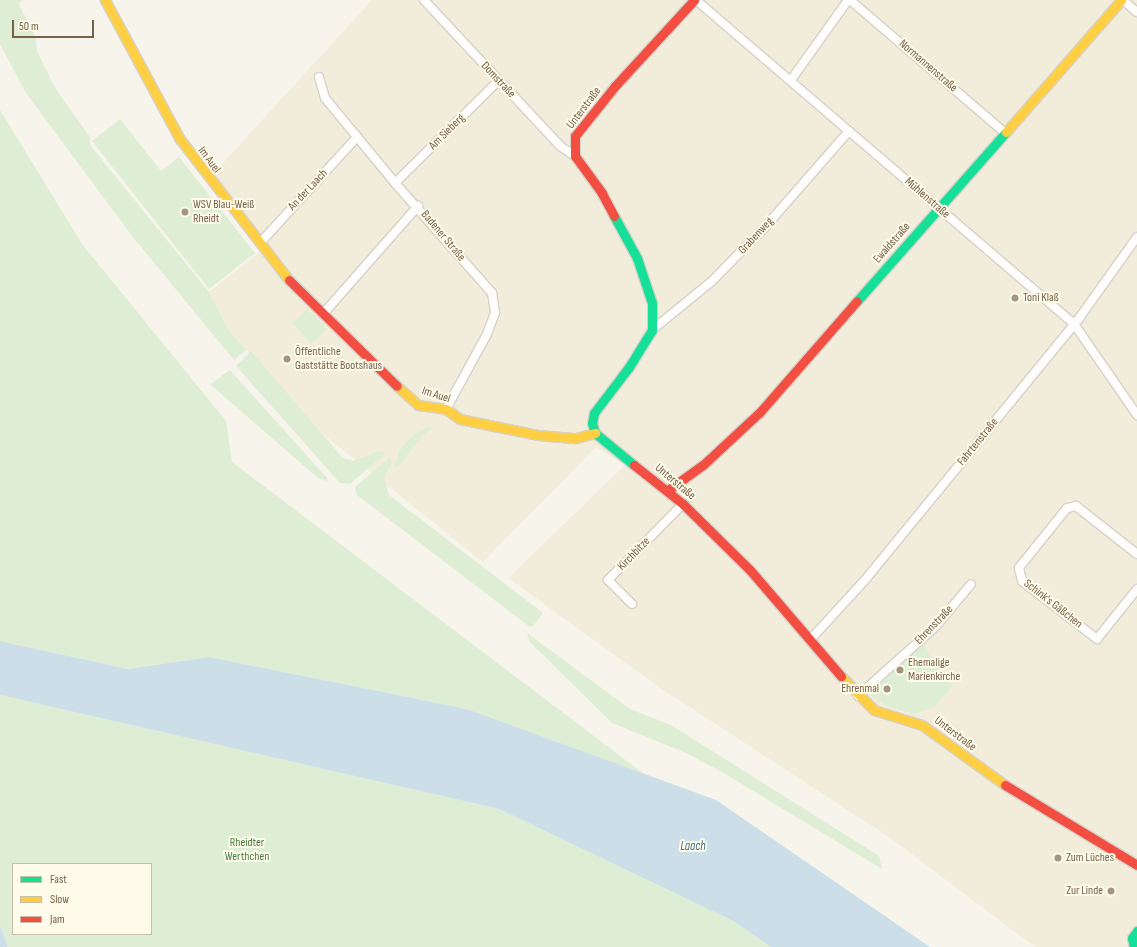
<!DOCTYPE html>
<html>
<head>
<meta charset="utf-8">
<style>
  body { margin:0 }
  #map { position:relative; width:1137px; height:947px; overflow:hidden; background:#f7f4eb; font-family:"Sofia Sans Condensed",sans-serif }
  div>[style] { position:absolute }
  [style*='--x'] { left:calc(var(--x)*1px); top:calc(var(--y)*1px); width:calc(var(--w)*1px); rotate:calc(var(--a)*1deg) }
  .residential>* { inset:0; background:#f2eddb }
  .green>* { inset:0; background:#deeed5 }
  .water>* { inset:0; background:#ccdfe8 }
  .roads { filter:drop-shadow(1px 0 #d6d1c9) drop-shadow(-1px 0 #d6d1c9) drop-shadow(0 1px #d6d1c9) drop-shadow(0 -1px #d6d1c9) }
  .street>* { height:8px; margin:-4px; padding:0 4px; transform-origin:4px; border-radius:4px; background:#fefdfc }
  .fast>* { height:9px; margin:-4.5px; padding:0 4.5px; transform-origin:4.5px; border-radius:4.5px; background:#16e098 }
  .slow>* { height:9px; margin:-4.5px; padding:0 4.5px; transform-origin:4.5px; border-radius:4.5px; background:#ffcf43 }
  .jam>* { height:9px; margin:-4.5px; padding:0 4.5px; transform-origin:4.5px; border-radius:4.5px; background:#f24e42 }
  .dots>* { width:11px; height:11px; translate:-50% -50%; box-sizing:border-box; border:2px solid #fffbeb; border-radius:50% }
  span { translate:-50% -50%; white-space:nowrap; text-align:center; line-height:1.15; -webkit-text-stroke:4px #fffbeb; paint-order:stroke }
  .street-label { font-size:12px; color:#766249 }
  .poi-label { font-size:12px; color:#766249 }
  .left { translate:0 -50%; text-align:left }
  .right { translate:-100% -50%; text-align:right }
  .park-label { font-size:12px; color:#467c41 }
  .water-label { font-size:13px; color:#457491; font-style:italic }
  .legend { position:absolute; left:12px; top:863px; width:140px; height:72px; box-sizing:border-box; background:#fffbeb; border:1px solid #c8beaa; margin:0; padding:5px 7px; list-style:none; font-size:12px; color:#766249 }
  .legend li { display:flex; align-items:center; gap:8px; height:20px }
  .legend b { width:20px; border:1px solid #c8beaa }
  .scale { position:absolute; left:12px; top:20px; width:82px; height:18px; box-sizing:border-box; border:2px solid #766249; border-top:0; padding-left:5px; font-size:12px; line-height:14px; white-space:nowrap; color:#766249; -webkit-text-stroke:3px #fffbeb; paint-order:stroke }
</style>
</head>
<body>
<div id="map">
  <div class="residential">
    <i style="clip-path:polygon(372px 0,1137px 0,1137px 947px,1035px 947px,889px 837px,659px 687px,508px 578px,625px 465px,596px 447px,483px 562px,313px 426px,230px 331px,209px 292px,268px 246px,210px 177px)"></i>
  </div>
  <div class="green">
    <i style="clip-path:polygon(0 0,23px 0,18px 3px,35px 35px,37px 51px,55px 88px,90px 137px,90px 145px,209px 292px,229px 330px,246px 350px,234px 360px,132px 236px,26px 93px,0 44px)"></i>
    <i style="clip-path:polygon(0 110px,82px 244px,226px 421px,232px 462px,644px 774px,467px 709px,209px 657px,128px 669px,0 641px)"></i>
    <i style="clip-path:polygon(120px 119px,161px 171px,179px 157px,255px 253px,209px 289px,92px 141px)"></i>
    <i style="clip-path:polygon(307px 309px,328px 329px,311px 344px,293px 323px)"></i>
    <i style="clip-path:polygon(251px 351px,343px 458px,353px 461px,379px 451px,386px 453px,350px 484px,340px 483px,236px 366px)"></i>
    <i style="clip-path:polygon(230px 370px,327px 478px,327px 481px,318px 478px,212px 386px,211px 384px)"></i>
    <i style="clip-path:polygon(435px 426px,423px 435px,399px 466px,394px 467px,400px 450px,410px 438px,421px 430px)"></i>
    <i style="clip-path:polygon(390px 457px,392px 463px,384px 477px,389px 495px,543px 613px,533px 626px,530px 627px,357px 495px,355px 487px)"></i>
    <i style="clip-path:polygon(527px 633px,630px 709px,671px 725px,879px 856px,882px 869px,722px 772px,686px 753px,612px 723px,530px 642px)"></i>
    <i style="clip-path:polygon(922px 644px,953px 686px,934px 707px,915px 714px,889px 707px,867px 693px)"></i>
    <i style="clip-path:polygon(evenodd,0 695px,499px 809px,733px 921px,771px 947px,8px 947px,0 925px,0 695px,13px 864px,151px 864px,151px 934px,13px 934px,13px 864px)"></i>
  </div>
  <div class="water">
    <i style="clip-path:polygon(0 641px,128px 669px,209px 657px,467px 709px,716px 800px,930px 947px,771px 947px,733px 921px,499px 809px,0 695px)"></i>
    <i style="clip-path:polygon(0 925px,8px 947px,0 947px)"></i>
  </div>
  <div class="roads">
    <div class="street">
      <i style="--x:424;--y:0;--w:200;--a:47"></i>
      <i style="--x:560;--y:146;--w:18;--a:34"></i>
      <i style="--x:696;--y:0;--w:498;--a:40.6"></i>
      <i style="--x:1074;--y:324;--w:111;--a:55.3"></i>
      <i style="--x:850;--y:0;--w:204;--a:40.6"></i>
      <i style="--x:1123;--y:0;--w:18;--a:41"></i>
      <i style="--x:319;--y:77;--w:22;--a:74"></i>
      <i style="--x:325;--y:98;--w:110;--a:50.5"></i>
      <i style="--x:395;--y:183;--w:147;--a:48.6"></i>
      <i style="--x:492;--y:293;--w:20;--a:81"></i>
      <i style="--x:495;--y:313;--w:25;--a:111"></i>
      <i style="--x:486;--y:336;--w:83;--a:118.7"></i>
      <i style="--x:791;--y:80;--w:98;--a:-54.5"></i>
      <i style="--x:395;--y:183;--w:145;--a:-44.7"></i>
      <i style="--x:260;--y:243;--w:144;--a:-47.5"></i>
      <i style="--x:323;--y:314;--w:144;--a:-48.7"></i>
      <i style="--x:652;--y:330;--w:77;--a:-39.2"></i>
      <i style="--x:712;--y:281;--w:77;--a:-45.5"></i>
      <i style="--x:766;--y:226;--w:126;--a:-48.9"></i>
      <i style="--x:1137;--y:554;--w:78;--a:-141.8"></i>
      <i style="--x:1076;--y:506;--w:9;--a:167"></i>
      <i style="--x:1067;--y:508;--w:77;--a:128.7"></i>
      <i style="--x:1019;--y:568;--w:13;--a:77"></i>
      <i style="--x:1022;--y:581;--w:95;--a:37.7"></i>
      <i style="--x:1097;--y:639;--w:64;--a:-51.3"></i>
      <i style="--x:632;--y:604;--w:34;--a:-135"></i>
      <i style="--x:608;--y:580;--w:107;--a:-45.4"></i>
      <i style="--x:810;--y:640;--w:81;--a:-47.5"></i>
      <i style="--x:865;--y:580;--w:340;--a:-50.7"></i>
      <i style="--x:1080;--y:317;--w:98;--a:-54.5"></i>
      <i style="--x:858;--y:696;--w:106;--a:-41.9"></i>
      <i style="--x:937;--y:625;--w:53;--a:-50.3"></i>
    </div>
    <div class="fast">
      <i style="--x:614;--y:216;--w:48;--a:61.3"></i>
      <i style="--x:637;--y:258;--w:47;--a:71.6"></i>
      <i style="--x:652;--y:303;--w:27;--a:90"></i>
      <i style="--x:652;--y:330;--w:44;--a:121.9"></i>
      <i style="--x:629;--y:367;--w:58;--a:127.3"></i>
      <i style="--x:594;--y:413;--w:10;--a:101"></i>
      <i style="--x:592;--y:423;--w:10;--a:73"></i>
      <i style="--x:595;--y:433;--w:50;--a:39.4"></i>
      <i style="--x:857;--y:301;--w:225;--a:-48.6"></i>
      <i style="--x:1134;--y:947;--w:9;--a:-103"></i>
      <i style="--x:1132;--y:938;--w:9;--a:-54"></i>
    </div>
    <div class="slow">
      <i style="--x:105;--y:0;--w:158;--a:61.7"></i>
      <i style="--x:180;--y:139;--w:178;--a:52.3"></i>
      <i style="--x:1006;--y:132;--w:175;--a:-48.9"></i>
      <i style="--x:397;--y:386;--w:28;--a:42"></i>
      <i style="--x:418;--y:405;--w:28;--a:8"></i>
      <i style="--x:446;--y:409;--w:17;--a:36"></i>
      <i style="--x:460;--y:419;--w:80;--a:11.6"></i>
      <i style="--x:538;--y:435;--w:38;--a:5"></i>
      <i style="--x:576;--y:438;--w:20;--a:-15"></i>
      <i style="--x:841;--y:676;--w:47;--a:45.9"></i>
      <i style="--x:874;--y:710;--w:50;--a:17.4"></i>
      <i style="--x:922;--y:725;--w:102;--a:35.9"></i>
    </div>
    <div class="jam">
      <i style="--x:614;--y:216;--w:26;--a:-118"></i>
      <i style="--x:602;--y:193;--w:46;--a:-126.1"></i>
      <i style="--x:575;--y:156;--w:20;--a:-90"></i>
      <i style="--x:575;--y:136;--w:64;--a:-51.3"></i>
      <i style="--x:615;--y:86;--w:117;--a:-47.4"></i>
      <i style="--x:289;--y:280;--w:151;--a:44.5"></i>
      <i style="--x:634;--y:465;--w:63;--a:38.5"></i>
      <i style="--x:683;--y:504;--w:94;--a:44.6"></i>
      <i style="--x:750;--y:570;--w:140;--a:49.4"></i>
      <i style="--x:668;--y:490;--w:44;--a:-35.8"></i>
      <i style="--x:704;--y:464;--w:76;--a:-42.9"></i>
      <i style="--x:760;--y:412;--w:147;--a:-48.9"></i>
      <i style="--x:1005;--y:785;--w:154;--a:31.2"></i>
    </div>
  </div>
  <div class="dots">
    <i style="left:185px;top:212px;background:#a39582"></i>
    <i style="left:1015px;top:298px;background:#a39582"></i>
    <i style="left:287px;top:359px;background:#a39582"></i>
    <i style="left:900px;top:670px;background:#a39582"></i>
    <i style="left:887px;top:689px;background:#a39582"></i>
    <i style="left:1058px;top:858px;background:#a39582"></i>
    <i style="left:1111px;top:891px;background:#a39582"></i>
  </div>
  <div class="street-label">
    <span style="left:928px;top:66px;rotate:41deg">Normannenstraße</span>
    <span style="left:498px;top:80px;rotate:47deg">Domstraße</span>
    <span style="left:584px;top:108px;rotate:-53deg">Unterstraße</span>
    <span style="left:447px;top:132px;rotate:-45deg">Am Sieberg</span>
    <span style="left:209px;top:160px;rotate:53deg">Im Auel</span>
    <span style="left:308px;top:190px;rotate:-47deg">An der Laach</span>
    <span style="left:927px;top:198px;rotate:41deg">Mühlenstraße</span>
    <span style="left:443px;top:236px;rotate:50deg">Badener Straße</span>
    <span style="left:756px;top:236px;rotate:-47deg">Grabenweg</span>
    <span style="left:892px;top:243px;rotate:-49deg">Ewaldstraße</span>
    <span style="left:436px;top:395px;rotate:18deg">Im Auel</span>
    <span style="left:978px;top:442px;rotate:-51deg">Fahrtenstraße</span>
    <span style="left:675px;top:482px;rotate:40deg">Unterstraße</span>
    <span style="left:634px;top:554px;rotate:-46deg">Kirchbitze</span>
    <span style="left:1053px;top:604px;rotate:38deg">Schink's Gäßchen</span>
    <span style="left:934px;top:625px;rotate:-46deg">Ehrenstraße</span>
    <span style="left:955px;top:734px;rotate:37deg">Unterstraße</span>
  </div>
  <div class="poi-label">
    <span class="left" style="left:193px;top:212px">WSV Blau-Weiß<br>Rheidt</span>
    <span class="left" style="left:1023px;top:298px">Toni Klaß</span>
    <span class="left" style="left:295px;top:359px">Öffentliche<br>Gaststätte Bootshaus</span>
    <span class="left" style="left:908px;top:670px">Ehemalige<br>Marienkirche</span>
    <span class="right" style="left:879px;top:689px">Ehrenmal</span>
    <span class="left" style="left:1066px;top:858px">Zum Lüches</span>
    <span class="right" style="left:1103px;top:891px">Zur Linde</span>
  </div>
  <div class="park-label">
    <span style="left:247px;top:850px">Rheidter<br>Werthchen</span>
  </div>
  <div class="water-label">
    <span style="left:693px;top:846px">Laach</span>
  </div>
  <ul class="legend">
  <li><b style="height:5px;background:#16e098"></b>Fast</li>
  <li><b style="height:5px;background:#ffcf43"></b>Slow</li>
  <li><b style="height:5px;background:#f24e42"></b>Jam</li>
  </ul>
  <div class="scale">50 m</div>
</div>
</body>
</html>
